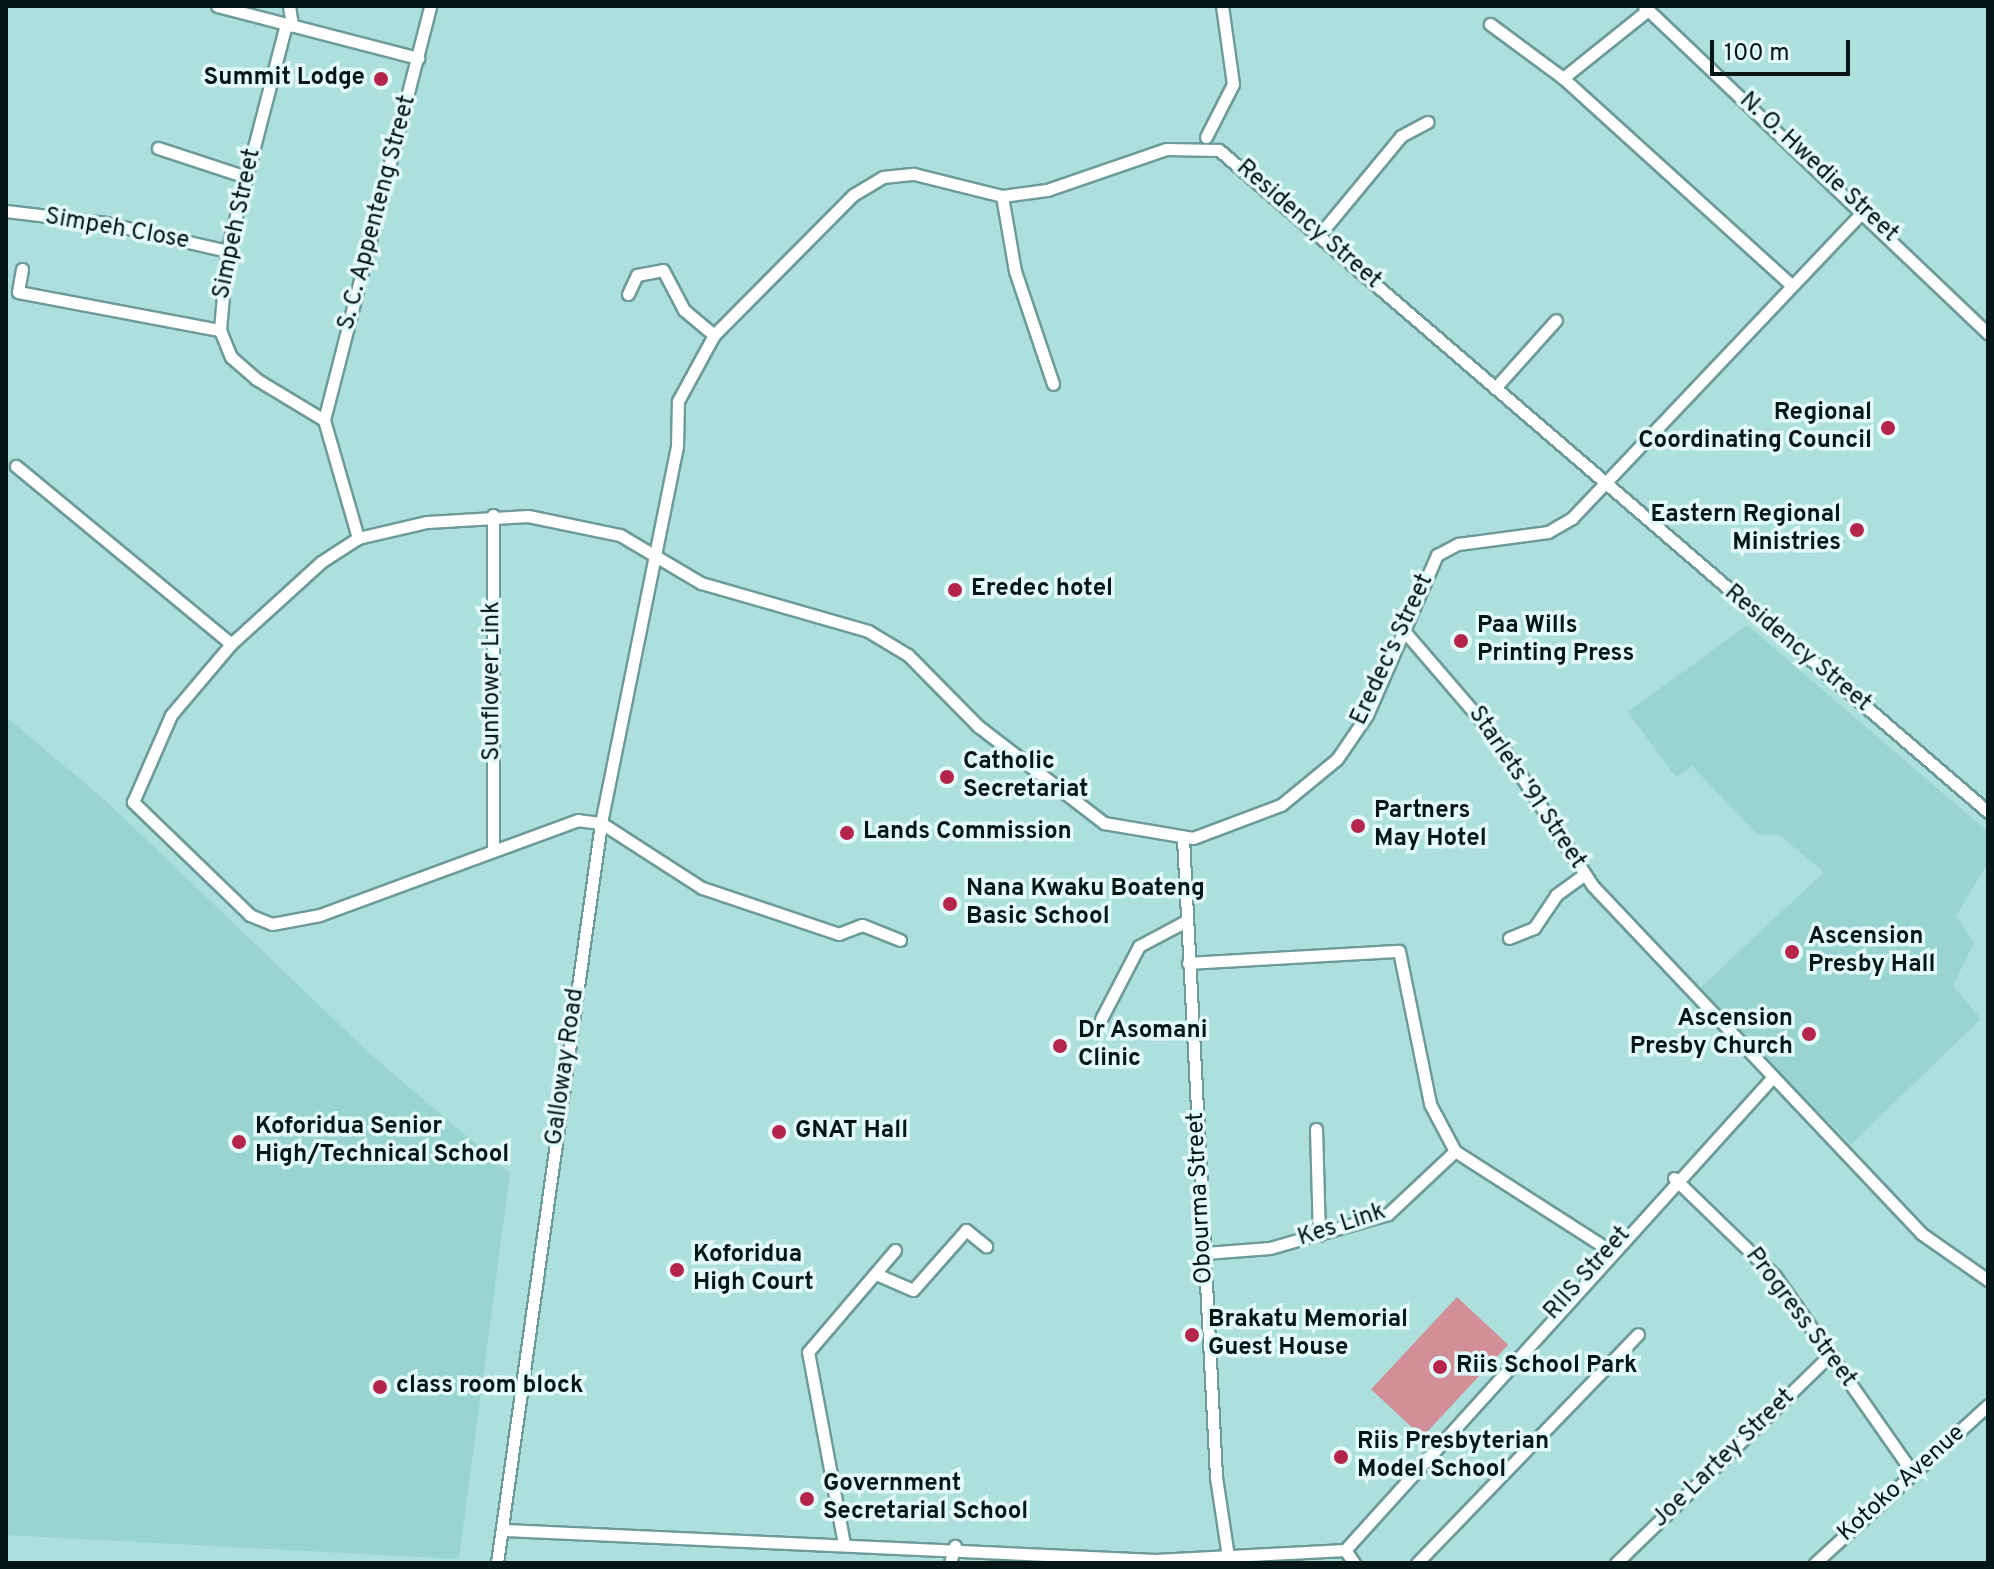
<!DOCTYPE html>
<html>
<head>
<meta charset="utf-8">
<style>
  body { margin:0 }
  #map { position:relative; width:1994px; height:1569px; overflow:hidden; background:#addfdc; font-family:Overpass,sans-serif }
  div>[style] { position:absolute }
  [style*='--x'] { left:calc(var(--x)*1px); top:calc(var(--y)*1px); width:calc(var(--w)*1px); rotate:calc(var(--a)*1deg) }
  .built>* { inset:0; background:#99d4d0 }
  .green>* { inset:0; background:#d28f97; transform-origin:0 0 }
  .roads { filter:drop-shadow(2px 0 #6c9b99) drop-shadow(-2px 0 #6c9b99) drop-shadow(0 2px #6c9b99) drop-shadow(0 -2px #6c9b99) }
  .minor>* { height:11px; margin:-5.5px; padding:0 5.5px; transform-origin:5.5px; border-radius:5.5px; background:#fff }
  .dots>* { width:22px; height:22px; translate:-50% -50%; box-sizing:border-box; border:4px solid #e2faf9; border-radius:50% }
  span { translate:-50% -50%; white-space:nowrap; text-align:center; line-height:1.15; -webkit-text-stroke:7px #e2faf9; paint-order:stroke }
  .poi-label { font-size:24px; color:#041615; font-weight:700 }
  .right { translate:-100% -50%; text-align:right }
  .left { translate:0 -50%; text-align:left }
  .street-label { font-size:24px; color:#041615 }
  .frame { position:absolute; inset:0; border:8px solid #041615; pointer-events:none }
  .scale { position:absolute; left:1710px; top:40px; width:140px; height:36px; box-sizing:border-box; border:4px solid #041615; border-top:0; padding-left:10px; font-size:24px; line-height:28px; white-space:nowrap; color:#041615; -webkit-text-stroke:6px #e2faf9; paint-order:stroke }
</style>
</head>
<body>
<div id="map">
  <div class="built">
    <i style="clip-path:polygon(1747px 625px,1988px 832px,1988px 863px,1956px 916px,1974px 942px,1953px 986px,1981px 1019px,1851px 1144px,1697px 991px,1824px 872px,1779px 835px,1757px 834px,1692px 766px,1676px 777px,1628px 712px)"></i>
    <i style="clip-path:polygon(6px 717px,106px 801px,369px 1053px,510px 1173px,459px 1559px,6px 1535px)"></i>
  </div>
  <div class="green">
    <i style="left:1457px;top:1297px;width:70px;height:126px;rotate:43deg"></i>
  </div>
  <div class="roads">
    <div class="minor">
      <i style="--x:217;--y:6;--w:208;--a:14.5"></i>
      <i style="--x:289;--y:6;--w:20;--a:81"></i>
      <i style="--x:1644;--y:6;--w:475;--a:43.6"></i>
      <i style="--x:1490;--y:24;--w:91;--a:36.5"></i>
      <i style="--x:1563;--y:78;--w:305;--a:42.2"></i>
      <i style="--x:285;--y:28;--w:230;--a:104.6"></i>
      <i style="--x:227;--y:251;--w:79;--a:95.1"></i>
      <i style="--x:220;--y:330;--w:29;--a:68"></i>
      <i style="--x:231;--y:357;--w:33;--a:41"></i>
      <i style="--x:256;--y:379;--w:79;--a:31.1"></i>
      <i style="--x:1563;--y:78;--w:109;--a:-38.7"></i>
      <i style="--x:1206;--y:137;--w:59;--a:-63"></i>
      <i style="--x:1233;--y:84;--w:79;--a:-98"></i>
      <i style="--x:158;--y:148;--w:93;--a:18.2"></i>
      <i style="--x:1002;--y:196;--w:76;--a:80.2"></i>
      <i style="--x:1015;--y:271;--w:119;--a:71.4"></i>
      <i style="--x:6;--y:211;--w:101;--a:6.8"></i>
      <i style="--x:106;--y:223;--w:124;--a:13"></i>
      <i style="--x:1320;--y:234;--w:127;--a:-50.4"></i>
      <i style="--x:1401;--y:136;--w:30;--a:-28"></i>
      <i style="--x:22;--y:269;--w:23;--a:100"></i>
      <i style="--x:18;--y:292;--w:206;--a:10.7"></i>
      <i style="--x:628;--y:294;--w:21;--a:-65"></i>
      <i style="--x:637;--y:275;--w:26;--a:-11"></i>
      <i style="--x:663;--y:270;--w:45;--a:62.3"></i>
      <i style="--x:684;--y:310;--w:39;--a:40"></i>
      <i style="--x:1495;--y:388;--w:91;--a:-48.1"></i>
      <i style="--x:324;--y:420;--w:427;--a:-75.6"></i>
      <i style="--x:324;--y:420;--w:123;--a:73.9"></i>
      <i style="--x:16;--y:466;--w:279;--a:39.6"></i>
      <i style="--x:493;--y:515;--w:332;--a:90"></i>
      <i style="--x:1405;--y:632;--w:141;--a:49.3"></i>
      <i style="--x:1497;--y:739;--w:174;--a:56.9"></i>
      <i style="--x:1592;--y:885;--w:480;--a:46.6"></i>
      <i style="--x:1922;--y:1234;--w:80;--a:34.9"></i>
      <i style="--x:1183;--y:838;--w:640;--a:87.04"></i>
      <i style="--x:1216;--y:1477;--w:80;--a:81.4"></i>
      <i style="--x:1509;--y:938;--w:27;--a:-22"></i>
      <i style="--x:1534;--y:928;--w:40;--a:-56"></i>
      <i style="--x:1556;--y:895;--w:34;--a:-36"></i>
      <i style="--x:900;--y:940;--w:41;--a:-158.5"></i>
      <i style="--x:862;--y:925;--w:25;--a:159"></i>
      <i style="--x:839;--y:934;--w:145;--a:-161.4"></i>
      <i style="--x:702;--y:888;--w:120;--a:-147.2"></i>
      <i style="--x:601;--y:823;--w:23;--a:-173"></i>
      <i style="--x:578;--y:820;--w:275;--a:159.8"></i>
      <i style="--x:320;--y:915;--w:49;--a:169.4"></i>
      <i style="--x:272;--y:924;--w:24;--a:-158"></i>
      <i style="--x:250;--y:915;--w:163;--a:-136"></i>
      <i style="--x:133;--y:802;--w:95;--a:-66.4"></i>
      <i style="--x:171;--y:715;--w:93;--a:-49.8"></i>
      <i style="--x:231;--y:644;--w:122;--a:-42.3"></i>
      <i style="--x:321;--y:562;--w:44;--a:-33"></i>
      <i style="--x:358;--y:538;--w:71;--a:-13.1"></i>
      <i style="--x:427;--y:522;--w:101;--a:-3.4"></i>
      <i style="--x:528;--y:516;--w:94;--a:11.7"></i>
      <i style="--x:620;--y:535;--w:94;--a:30.7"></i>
      <i style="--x:701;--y:583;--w:174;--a:16"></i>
      <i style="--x:868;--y:631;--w:47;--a:31"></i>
      <i style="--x:908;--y:655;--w:100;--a:45.4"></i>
      <i style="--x:978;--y:726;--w:159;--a:37.6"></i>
      <i style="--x:1104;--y:823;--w:90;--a:9.6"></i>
      <i style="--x:1193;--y:838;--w:94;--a:-20.6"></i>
      <i style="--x:1281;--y:805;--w:72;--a:-39.4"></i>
      <i style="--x:1337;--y:759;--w:53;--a:-55.7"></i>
      <i style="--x:1367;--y:715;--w:175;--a:-66.4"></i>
      <i style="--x:1437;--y:555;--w:24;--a:-28"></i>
      <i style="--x:1458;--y:544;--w:91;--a:-7.6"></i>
      <i style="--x:1548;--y:532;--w:28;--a:-30"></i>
      <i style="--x:1572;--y:518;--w:426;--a:-46.5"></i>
      <i style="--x:1188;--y:963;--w:211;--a:-3.3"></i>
      <i style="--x:1399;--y:951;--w:156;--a:78.5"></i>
      <i style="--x:1430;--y:1104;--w:53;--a:62"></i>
      <i style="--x:1455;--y:1151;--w:183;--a:32.7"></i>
      <i style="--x:1101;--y:1019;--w:82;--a:-62.5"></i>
      <i style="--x:1139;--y:946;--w:53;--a:-28"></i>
      <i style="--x:1316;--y:1129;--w:106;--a:88.4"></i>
      <i style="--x:1674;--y:1178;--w:141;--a:44.1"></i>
      <i style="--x:1775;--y:1276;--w:239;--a:55"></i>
      <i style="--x:1205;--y:1253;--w:65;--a:-4.4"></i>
      <i style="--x:1270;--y:1248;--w:123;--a:-16.1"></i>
      <i style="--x:1388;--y:1214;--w:92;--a:-43.2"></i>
      <i style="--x:876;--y:1274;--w:40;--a:23.4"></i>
      <i style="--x:913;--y:1290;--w:80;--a:-48.5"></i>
      <i style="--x:966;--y:1230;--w:26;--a:39"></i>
      <i style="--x:505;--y:1530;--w:651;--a:2.64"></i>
      <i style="--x:1155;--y:1560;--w:190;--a:-3"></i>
      <i style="--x:844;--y:1544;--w:195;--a:-100.6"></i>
      <i style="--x:808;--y:1352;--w:134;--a:-49.5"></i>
      <i style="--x:1345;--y:1550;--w:638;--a:-47.86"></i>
      <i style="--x:1345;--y:1550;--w:16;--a:55"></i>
      <i style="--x:497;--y:1563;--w:747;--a:-82"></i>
      <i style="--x:601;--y:823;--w:384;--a:-78.6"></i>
      <i style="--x:677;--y:447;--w:46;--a:-88.8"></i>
      <i style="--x:678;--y:401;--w:75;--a:-61.4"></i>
      <i style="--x:714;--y:335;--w:197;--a:-45.2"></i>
      <i style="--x:853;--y:195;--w:35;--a:-31"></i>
      <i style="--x:883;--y:177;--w:31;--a:-6"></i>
      <i style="--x:914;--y:174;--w:91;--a:14"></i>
      <i style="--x:1002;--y:196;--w:45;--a:-7.6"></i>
      <i style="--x:1047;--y:190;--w:126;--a:-19"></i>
      <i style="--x:1166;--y:149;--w:53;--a:1.1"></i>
      <i style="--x:1219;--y:150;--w:1015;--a:40.72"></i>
      <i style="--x:950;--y:1563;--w:18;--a:-74"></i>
      <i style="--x:1417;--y:1563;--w:318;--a:-46"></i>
      <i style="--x:1616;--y:1563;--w:300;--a:-44.2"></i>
      <i style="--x:1815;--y:1563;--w:234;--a:-42.4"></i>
    </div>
  </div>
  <div class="dots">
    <i style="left:381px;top:79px;background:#b5244b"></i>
    <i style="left:1888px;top:428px;background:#b5244b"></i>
    <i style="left:1857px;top:530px;background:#b5244b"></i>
    <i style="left:955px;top:590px;background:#b5244b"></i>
    <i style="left:1461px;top:641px;background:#b5244b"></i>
    <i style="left:947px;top:777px;background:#b5244b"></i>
    <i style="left:1358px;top:826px;background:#b5244b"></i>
    <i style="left:847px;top:833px;background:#b5244b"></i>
    <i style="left:950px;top:904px;background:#b5244b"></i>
    <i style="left:1792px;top:952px;background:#b5244b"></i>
    <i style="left:1809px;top:1034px;background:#b5244b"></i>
    <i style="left:1060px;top:1046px;background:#b5244b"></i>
    <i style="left:779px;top:1132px;background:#b5244b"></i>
    <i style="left:239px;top:1142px;background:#b5244b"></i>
    <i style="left:677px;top:1270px;background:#b5244b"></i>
    <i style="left:1192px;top:1335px;background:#b5244b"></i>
    <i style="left:1440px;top:1367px;background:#b5244b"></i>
    <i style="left:380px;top:1387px;background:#b5244b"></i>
    <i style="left:1341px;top:1457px;background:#b5244b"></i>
    <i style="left:807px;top:1499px;background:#b5244b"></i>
  </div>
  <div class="poi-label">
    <span class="right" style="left:365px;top:79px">Summit Lodge</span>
    <span class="right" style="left:1872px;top:428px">Regional<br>Coordinating Council</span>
    <span class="right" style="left:1841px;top:530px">Eastern Regional<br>Ministries</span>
    <span class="left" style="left:971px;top:590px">Eredec hotel</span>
    <span class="left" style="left:1477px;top:641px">Paa Wills<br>Printing Press</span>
    <span class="left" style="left:963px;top:777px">Catholic<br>Secretariat</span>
    <span class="left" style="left:1374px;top:826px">Partners<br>May Hotel</span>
    <span class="left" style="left:863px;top:833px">Lands Commission</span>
    <span class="left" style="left:966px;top:904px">Nana Kwaku Boateng<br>Basic School</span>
    <span class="left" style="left:1808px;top:952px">Ascension<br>Presby Hall</span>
    <span class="right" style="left:1793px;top:1034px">Ascension<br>Presby Church</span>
    <span class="left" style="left:1078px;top:1046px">Dr Asomani<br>Clinic</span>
    <span class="left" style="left:255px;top:1142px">Koforidua Senior<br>High/Technical School</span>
    <span class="left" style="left:795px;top:1132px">GNAT Hall</span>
    <span class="left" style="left:693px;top:1270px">Koforidua<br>High Court</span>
    <span class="left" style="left:1208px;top:1335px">Brakatu Memorial<br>Guest House</span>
    <span class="left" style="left:1456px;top:1367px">Riis School Park</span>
    <span class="left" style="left:396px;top:1387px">class room block</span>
    <span class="left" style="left:1357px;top:1457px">Riis Presbyterian<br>Model School</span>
    <span class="left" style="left:823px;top:1499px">Government<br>Secretarial School</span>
  </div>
  <div class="street-label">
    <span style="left:1818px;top:168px;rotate:43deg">N. O. Hwedie Street</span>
    <span style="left:378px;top:213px;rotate:-75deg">S. C. Appenteng Street</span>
    <span style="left:238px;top:224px;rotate:-78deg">Simpeh Street</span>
    <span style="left:1308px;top:225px;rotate:41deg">Residency Street</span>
    <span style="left:117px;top:230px;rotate:10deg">Simpeh Close</span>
    <span style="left:1797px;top:649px;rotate:40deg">Residency Street</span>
    <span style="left:1393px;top:650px;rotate:-65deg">Eredec's Street</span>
    <span style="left:493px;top:681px;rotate:-90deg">Sunflower Link</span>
    <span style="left:1526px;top:788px;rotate:56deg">Starlets '91 Street</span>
    <span style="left:566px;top:1067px;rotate:-82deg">Galloway Road</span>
    <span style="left:1201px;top:1198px;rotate:-93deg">Obourma Street</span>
    <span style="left:1342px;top:1226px;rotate:-18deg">Kes Link</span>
    <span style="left:1588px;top:1274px;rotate:-48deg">RIIS Street</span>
    <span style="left:1800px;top:1318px;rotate:53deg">Progress Street</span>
    <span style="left:1724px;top:1459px;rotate:-44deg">Joe Lartey Street</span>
    <span style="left:1902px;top:1484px;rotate:-42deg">Kotoko Avenue</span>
  </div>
  <div class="frame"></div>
  <div class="scale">100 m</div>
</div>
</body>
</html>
